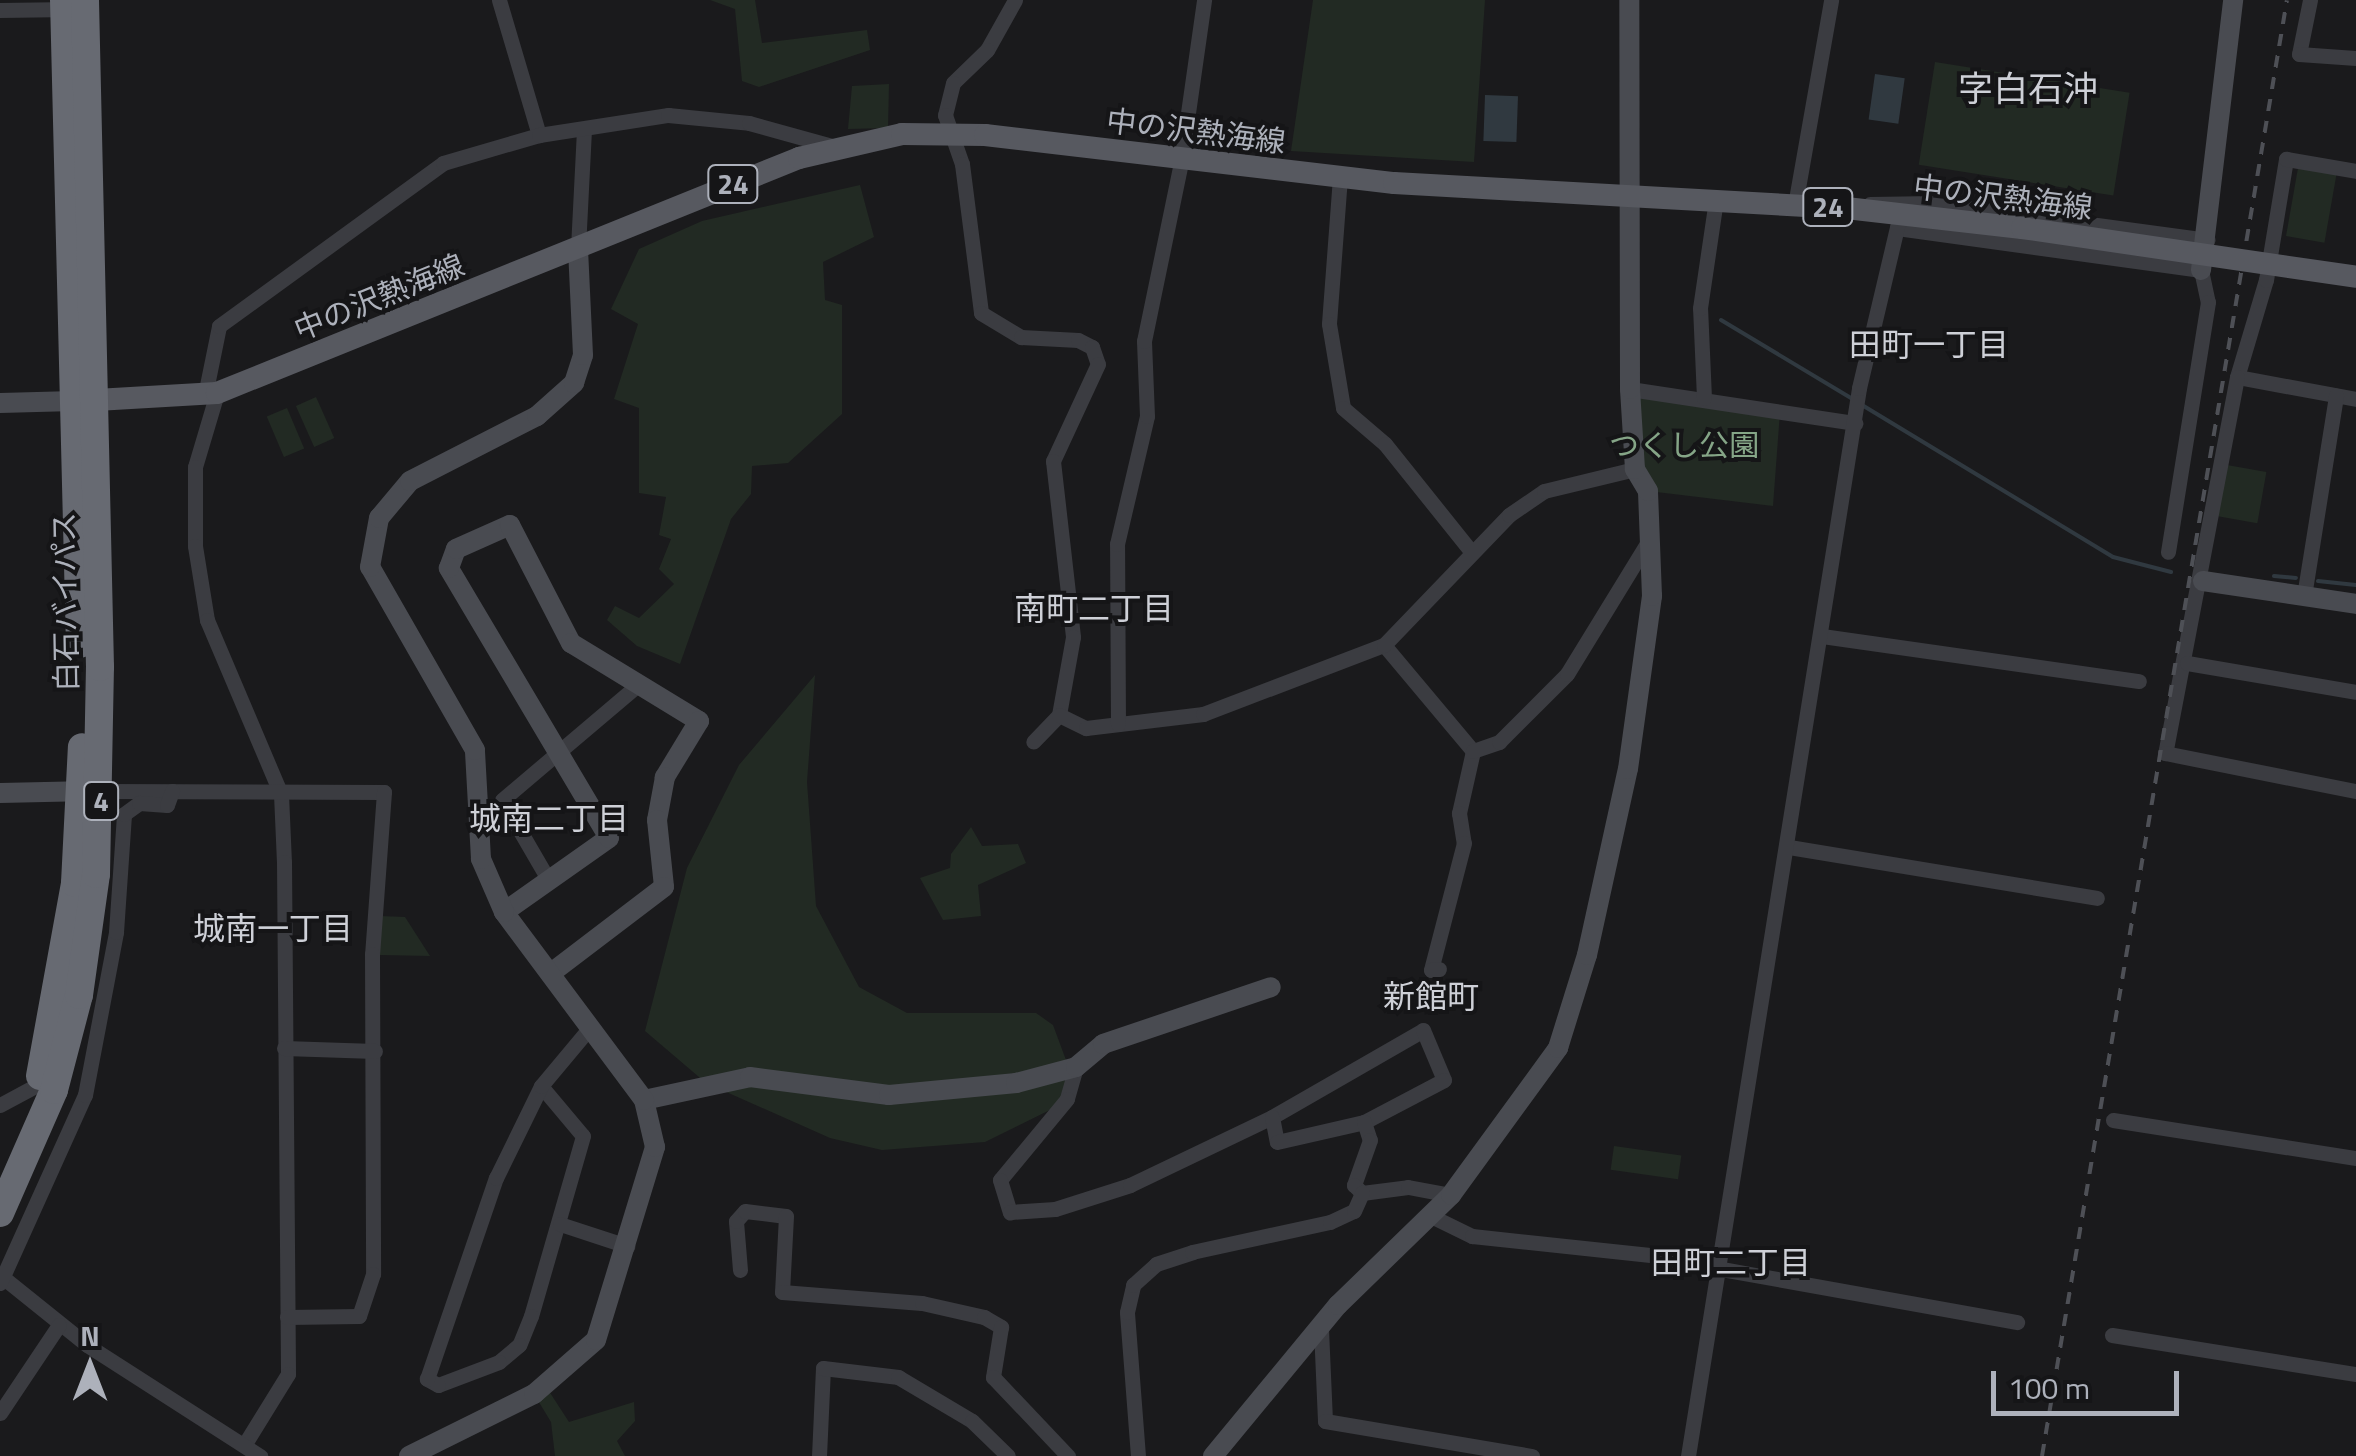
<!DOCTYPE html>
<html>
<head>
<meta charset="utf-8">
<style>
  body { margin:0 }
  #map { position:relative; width:2356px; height:1456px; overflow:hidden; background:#1a1a1c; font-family:"Titillium Web","Noto Sans JP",sans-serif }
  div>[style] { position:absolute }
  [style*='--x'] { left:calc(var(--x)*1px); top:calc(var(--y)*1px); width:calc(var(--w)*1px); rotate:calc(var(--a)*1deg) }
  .green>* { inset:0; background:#222a23; transform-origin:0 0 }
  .water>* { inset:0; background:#303940; transform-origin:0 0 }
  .stream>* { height:4px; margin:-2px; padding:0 2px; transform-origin:2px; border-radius:2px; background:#303940 }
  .street>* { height:15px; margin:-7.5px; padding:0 7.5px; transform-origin:7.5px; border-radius:7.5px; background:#3b3c41 }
  .secondary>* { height:20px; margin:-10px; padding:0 10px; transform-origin:10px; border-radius:10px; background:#494b51 }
  .primary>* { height:22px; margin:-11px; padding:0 11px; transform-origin:11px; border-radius:11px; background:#575960 }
  .highway>* { height:28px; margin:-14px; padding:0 14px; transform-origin:14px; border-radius:14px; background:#676a72 }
  .rail>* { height:4px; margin-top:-2px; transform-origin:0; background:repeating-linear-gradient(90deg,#4e5056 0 12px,transparent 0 22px) }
  .primary-bridge>* { height:22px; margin:-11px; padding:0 11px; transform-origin:11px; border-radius:11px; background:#575960 }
  span { translate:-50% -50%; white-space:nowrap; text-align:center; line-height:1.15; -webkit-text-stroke:8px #151517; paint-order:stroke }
  .shield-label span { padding:2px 8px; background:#151517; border:2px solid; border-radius:8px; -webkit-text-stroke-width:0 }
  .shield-label { font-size:28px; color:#adb1bb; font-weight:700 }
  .street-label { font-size:30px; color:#adb1bb }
  .park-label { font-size:30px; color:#85a587 }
  .neighbourhood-label { font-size:32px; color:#ced0d7 }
  .quarter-label { font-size:35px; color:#ced0d7 }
  .north { position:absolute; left:40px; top:1316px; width:100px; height:100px; -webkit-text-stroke:8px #151517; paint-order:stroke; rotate:0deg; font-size:28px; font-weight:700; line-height:40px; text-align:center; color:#adb1bb }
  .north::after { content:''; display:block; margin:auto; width:35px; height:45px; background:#adb1bb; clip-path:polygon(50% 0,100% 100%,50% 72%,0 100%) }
  .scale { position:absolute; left:1991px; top:1371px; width:188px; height:45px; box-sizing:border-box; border:5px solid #adb1bb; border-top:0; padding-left:12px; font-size:30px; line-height:35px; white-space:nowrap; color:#adb1bb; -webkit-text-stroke:8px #151517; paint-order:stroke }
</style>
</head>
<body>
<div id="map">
  <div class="green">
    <i style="clip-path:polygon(710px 0,755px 0,762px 43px,867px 30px,870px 50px,759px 87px,742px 81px,735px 9px)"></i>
    <i style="clip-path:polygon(1313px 0,1485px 0,1474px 162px,1291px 151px)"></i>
    <i style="left:1935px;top:62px;width:197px;height:104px;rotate:9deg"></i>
    <i style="clip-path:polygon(889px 84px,888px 128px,848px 129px,852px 86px)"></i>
    <i style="left:2298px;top:168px;width:39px;height:69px;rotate:10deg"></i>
    <i style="clip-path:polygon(860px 185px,874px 237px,823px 262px,825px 300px,842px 305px,842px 414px,788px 463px,752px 466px,751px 494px,731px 519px,680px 664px,637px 646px,607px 620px,615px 606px,639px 618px,674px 584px,659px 569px,671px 539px,659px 535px,666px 497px,639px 493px,639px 408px,614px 399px,638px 324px,611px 309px,639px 249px,702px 221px)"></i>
    <i style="clip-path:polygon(1630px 389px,1780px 412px,1773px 506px,1648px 491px)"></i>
    <i style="left:316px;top:397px;width:45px;height:22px;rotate:66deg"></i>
    <i style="left:287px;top:408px;width:44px;height:22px;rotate:67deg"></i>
    <i style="left:2227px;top:465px;width:40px;height:52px;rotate:10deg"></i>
    <i style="clip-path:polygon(815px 675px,807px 782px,816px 906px,859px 987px,907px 1013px,1036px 1013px,1053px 1025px,1066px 1060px,1066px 1102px,985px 1142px,882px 1150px,830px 1138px,706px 1083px,645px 1031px,687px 868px,739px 765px)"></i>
    <i style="clip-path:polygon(971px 827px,982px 846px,1018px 844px,1026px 863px,978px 885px,981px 916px,943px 920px,920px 878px,950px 868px,951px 854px)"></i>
    <i style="clip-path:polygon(380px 916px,405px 917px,430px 956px,380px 955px)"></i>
    <i style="left:1614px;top:1146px;width:68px;height:24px;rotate:8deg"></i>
    <i style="clip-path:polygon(545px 1385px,569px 1422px,634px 1402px,635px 1421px,617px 1441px,625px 1456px,555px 1456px,551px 1422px,534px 1394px)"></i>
  </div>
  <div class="water">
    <i style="left:1875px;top:74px;width:30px;height:46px;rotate:8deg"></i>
    <i style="left:1485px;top:95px;width:33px;height:46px;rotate:2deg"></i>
  </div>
  <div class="stream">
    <i style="--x:1721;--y:320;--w:155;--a:31"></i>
    <i style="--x:1862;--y:405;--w:293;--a:31.2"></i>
    <i style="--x:2113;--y:557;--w:60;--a:14.5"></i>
    <i style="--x:2274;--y:576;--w:22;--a:5"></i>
    <i style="--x:2318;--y:581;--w:38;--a:6"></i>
  </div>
  <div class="street">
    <i style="--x:499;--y:0;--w:141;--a:73.5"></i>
    <i style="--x:1015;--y:0;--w:57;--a:119.2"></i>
    <i style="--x:987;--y:50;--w:47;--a:135.9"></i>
    <i style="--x:953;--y:83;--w:33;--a:104"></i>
    <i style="--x:945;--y:115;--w:52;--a:70.9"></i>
    <i style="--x:962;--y:164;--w:150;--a:82.7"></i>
    <i style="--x:981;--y:313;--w:47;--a:31"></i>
    <i style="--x:1021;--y:337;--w:57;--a:3"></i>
    <i style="--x:1078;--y:340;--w:16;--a:27"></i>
    <i style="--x:1092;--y:347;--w:18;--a:71"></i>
    <i style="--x:1098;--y:364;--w:107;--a:114.9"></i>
    <i style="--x:1053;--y:461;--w:177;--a:83.5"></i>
    <i style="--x:1073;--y:637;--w:79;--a:100.2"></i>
    <i style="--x:1059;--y:715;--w:37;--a:134"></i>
    <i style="--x:2310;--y:0;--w:55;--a:101.5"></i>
    <i style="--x:2299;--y:54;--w:57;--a:4"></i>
    <i style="--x:0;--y:10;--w:71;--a:-0.8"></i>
    <i style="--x:1340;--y:177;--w:147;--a:94.3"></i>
    <i style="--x:1329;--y:324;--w:85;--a:80.5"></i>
    <i style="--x:1343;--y:408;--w:55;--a:40.6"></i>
    <i style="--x:1385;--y:444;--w:136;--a:51.3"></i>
    <i style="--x:1870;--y:204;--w:65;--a:-0.9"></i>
    <i style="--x:1935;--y:203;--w:275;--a:7.7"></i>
    <i style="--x:1795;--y:205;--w:208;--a:-80"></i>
    <i style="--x:1897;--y:228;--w:307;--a:7.9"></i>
    <i style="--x:2201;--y:270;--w:33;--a:78"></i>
    <i style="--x:2208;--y:302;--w:253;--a:99.1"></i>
    <i style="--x:578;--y:248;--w:118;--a:-87.1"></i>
    <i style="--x:2237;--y:377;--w:101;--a:-73.4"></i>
    <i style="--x:2266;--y:280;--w:123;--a:-80.6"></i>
    <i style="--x:2286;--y:159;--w:71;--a:9.7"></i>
    <i style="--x:1630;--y:389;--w:228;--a:8.6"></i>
    <i style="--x:217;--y:393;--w:77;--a:106.6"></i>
    <i style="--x:195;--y:467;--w:79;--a:90"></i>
    <i style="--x:195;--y:546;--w:75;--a:80.8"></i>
    <i style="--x:207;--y:620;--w:189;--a:67"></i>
    <i style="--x:281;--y:794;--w:68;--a:87.5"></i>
    <i style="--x:284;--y:862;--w:512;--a:89.55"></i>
    <i style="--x:288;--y:1374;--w:80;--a:121.7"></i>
    <i style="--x:205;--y:395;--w:70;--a:-78.5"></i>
    <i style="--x:219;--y:326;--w:277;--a:-36"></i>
    <i style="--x:443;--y:163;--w:100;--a:-16.3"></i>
    <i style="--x:539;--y:135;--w:131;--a:-8.8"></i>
    <i style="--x:668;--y:115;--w:81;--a:5.6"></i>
    <i style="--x:749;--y:123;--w:86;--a:15.5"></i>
    <i style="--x:1704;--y:398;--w:90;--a:-92.5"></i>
    <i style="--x:1700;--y:308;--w:109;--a:-81.6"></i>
    <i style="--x:2356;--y:399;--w:121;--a:-169.5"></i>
    <i style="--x:2237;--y:377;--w:383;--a:100.8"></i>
    <i style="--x:2165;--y:753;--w:195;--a:11.3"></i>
    <i style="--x:2304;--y:596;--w:203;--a:-80.9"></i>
    <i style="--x:1822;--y:636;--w:320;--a:8.1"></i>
    <i style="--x:1384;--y:645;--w:138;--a:50"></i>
    <i style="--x:1473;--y:751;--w:64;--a:102.7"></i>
    <i style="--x:1459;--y:813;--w:30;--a:81"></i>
    <i style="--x:1464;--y:843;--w:131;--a:104.6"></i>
    <i style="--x:1431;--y:970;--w:8;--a:-7"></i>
    <i style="--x:2187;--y:663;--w:171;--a:9.7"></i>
    <i style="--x:1059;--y:715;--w:30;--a:26"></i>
    <i style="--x:1086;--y:728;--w:118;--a:-6.8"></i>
    <i style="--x:1203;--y:714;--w:194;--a:-20.9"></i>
    <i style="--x:1384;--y:645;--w:180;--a:-46.1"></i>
    <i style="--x:1509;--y:515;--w:42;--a:-34.4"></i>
    <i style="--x:1544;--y:491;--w:94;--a:-13.6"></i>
    <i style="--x:1118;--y:724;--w:180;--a:-90.3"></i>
    <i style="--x:1117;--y:544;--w:131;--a:-76.8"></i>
    <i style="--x:1147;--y:416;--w:75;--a:-92.3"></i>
    <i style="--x:1144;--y:341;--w:183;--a:-78.3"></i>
    <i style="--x:1181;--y:162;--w:164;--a:-81.9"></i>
    <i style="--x:1473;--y:751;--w:28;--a:-19"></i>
    <i style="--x:1499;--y:742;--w:96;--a:-45"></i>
    <i style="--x:1567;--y:674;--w:157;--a:-58.5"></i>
    <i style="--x:102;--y:791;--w:282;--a:0.2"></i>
    <i style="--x:384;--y:792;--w:162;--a:94.2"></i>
    <i style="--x:372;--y:954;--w:320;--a:89.8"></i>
    <i style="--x:373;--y:1274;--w:44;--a:108.4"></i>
    <i style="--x:359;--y:1316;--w:72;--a:179.2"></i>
    <i style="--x:1789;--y:847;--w:312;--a:9.4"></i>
    <i style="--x:548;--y:879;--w:91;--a:-120.2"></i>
    <i style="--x:502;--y:800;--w:181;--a:-40.3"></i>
    <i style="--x:284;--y:1048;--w:91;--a:1.9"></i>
    <i style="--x:1076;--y:1067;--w:33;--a:106"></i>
    <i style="--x:1067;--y:1099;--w:105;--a:129.6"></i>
    <i style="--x:1000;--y:1180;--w:34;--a:73"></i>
    <i style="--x:1010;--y:1212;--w:45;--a:-3.8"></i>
    <i style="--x:1055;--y:1209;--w:79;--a:-17.7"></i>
    <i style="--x:1130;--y:1185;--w:157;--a:-25.6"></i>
    <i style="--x:1272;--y:1117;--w:174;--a:-29.9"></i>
    <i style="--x:1423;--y:1030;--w:54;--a:67.2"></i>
    <i style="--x:1444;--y:1080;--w:90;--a:152.3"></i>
    <i style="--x:541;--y:1086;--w:65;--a:50"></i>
    <i style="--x:583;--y:1136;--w:187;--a:106.1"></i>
    <i style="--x:531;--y:1316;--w:31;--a:112"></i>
    <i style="--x:519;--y:1345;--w:26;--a:140"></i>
    <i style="--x:499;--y:1362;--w:65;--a:159.3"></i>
    <i style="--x:438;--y:1385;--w:13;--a:-151"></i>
    <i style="--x:427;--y:1379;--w:213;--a:-71.1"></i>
    <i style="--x:496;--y:1178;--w:102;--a:-63.9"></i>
    <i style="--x:541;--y:1086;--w:72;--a:-50.1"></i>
    <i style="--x:0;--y:1105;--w:44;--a:-28.3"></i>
    <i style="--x:1272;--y:1117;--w:25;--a:79"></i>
    <i style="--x:1277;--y:1142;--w:89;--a:-12.9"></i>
    <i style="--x:1364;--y:1122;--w:19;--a:72"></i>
    <i style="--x:1370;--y:1140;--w:48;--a:109.6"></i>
    <i style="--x:1354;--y:1185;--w:11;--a:45"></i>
    <i style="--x:2113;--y:1120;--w:246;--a:8.9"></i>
    <i style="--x:1362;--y:1193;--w:46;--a:-7.4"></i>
    <i style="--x:1408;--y:1187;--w:44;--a:10.5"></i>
    <i style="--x:1431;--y:1216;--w:46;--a:26"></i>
    <i style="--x:1472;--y:1236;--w:245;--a:6.1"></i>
    <i style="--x:560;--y:1224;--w:71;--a:18.2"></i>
    <i style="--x:1716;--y:1268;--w:306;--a:10.2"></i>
    <i style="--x:740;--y:1270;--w:49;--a:-94.7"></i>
    <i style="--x:736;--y:1221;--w:13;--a:-48"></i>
    <i style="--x:745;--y:1211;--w:41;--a:7"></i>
    <i style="--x:786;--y:1216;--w:76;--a:93"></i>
    <i style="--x:782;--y:1292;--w:140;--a:4.5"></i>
    <i style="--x:922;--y:1303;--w:64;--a:12.7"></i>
    <i style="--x:984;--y:1317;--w:20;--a:30"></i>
    <i style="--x:1001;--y:1327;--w:51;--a:99.1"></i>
    <i style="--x:993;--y:1377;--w:109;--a:46.5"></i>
    <i style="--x:0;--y:1275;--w:112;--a:38.8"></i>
    <i style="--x:87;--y:1345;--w:206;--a:32.7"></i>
    <i style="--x:0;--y:1283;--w:206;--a:-65.7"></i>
    <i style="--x:85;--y:1095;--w:166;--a:-79.2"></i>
    <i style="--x:116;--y:932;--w:118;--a:-86.1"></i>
    <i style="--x:124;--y:814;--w:19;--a:-36"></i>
    <i style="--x:139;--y:803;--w:28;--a:4"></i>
    <i style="--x:167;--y:805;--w:15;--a:-70"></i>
    <i style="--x:1321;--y:1329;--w:92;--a:87.5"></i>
    <i style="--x:1325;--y:1421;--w:210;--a:9.6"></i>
    <i style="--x:2112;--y:1335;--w:247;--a:9.1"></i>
    <i style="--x:0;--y:1413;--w:106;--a:-56.2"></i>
    <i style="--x:819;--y:1456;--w:88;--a:-87.4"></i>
    <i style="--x:823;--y:1368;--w:76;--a:6.8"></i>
    <i style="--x:898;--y:1377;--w:86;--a:30.7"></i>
    <i style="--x:972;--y:1421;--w:50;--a:44.2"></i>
    <i style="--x:1138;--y:1456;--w:144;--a:-94.4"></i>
    <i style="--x:1127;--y:1312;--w:28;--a:-77"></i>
    <i style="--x:1133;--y:1285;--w:31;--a:-42"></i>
    <i style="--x:1156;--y:1264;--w:38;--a:-18"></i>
    <i style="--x:1192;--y:1252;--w:141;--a:-12.3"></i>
    <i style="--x:1330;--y:1222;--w:26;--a:-25"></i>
    <i style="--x:1354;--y:1211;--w:20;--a:-66"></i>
    <i style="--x:1688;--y:1456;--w:1082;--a:-80.9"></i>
    <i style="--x:1859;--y:388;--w:179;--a:-76.7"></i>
  </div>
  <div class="secondary">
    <i style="--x:2201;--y:270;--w:272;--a:-83.2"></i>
    <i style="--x:0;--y:403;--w:74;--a:-1.5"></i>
    <i style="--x:2203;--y:581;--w:155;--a:8.5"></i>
    <i style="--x:0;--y:793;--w:90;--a:-1.3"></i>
    <i style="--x:504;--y:912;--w:128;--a:-35.2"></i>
    <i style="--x:609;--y:838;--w:314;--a:-120.7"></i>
    <i style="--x:449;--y:568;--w:20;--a:-70"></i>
    <i style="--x:456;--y:549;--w:59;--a:-24"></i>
    <i style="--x:510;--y:525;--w:133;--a:62.7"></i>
    <i style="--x:571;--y:643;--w:150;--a:31.4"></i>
    <i style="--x:699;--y:721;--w:66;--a:121.3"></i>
    <i style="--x:665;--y:777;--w:44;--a:100.5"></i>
    <i style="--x:657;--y:820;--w:67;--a:84"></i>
    <i style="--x:664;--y:887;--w:143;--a:142.7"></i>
    <i style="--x:644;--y:1100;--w:108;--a:-12.2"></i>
    <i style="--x:750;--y:1077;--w:140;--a:7.4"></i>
    <i style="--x:889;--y:1095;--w:128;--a:-5.4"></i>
    <i style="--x:1016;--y:1083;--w:62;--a:-14.9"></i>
    <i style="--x:1076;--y:1067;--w:35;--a:-40"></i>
    <i style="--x:1103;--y:1044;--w:177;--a:-18.7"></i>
    <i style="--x:409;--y:1456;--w:140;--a:-26.4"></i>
    <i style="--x:534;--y:1394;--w:82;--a:-41.1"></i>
    <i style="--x:596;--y:1340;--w:202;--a:-73"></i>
    <i style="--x:655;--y:1147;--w:48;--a:-103.2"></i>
    <i style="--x:644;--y:1100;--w:234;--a:-126.7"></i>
    <i style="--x:504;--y:912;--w:58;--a:-113.5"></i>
    <i style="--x:481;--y:859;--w:109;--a:-93.2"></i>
    <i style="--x:475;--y:750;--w:211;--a:-119.8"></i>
    <i style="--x:370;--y:567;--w:50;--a:-79.6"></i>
    <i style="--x:379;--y:518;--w:48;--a:-50"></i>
    <i style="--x:410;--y:481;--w:143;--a:-27.1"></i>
    <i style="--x:537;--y:416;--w:50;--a:-41.7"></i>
    <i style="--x:574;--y:383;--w:29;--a:-72"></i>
    <i style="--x:583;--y:355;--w:107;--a:-92.7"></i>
    <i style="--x:1213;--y:1456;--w:196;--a:-50.4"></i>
    <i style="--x:1338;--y:1305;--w:158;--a:-44.2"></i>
    <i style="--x:1451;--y:1195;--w:182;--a:-53.9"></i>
    <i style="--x:1558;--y:1048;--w:97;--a:-72.7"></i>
    <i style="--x:1587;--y:955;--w:190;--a:-77.6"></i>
    <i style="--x:1628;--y:769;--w:175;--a:-82.1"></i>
    <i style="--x:1652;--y:596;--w:105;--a:-92.2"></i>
    <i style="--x:1648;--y:491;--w:26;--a:-121"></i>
    <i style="--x:1635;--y:469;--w:80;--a:-93.6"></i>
    <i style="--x:1630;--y:389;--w:389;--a:-90.1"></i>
  </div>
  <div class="primary">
    <i style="--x:79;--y:401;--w:138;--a:-3.3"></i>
    <i style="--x:217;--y:393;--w:628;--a:-21.99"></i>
    <i style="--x:799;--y:158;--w:106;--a:-13.1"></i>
    <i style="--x:902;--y:134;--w:83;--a:0.7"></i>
    <i style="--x:985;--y:135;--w:412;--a:6.7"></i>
    <i style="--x:1394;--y:183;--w:453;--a:3.2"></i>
    <i style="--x:1846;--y:208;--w:177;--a:6.5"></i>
  </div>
  <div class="highway">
    <i style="--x:64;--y:0;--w:644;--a:88.58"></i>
    <i style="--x:40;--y:1076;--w:196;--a:-79.7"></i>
    <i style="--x:75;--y:883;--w:136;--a:-87.1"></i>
    <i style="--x:0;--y:1213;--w:134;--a:-66.3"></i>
    <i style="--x:54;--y:1090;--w:98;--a:-75.3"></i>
    <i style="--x:79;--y:995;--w:122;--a:-82"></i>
    <i style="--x:96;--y:874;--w:207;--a:-88.9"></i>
    <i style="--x:100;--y:667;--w:667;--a:-91.29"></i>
  </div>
  <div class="rail">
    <i style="--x:2042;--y:1456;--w:1476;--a:-80.45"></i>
  </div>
  <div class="primary-bridge">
    <i style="--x:2022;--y:228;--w:338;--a:8.3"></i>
  </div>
  <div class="shield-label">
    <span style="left:733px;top:184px">24</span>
    <span style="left:1828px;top:207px">24</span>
    <span style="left:101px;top:801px">4</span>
  </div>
  <div class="street-label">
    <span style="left:1196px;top:131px;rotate:7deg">中の沢熱海線</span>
    <span style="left:2003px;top:197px;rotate:7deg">中の沢熱海線</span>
    <span style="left:379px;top:297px;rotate:-22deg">中の沢熱海線</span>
    <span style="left:65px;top:602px;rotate:-91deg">白石バイパス</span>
  </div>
  <div class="park-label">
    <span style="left:1684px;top:445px">つくし公園</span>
  </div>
  <div class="neighbourhood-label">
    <span style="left:1929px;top:344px">田町一丁目</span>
    <span style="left:1094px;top:608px">南町二丁目</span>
    <span style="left:549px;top:818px">城南二丁目</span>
    <span style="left:273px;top:928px">城南一丁目</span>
    <span style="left:1431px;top:996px">新館町</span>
    <span style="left:1731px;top:1262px">田町二丁目</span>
  </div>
  <div class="quarter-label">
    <span style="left:2028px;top:88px">字白石沖</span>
  </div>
  <div class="north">N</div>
  <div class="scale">100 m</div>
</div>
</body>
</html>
